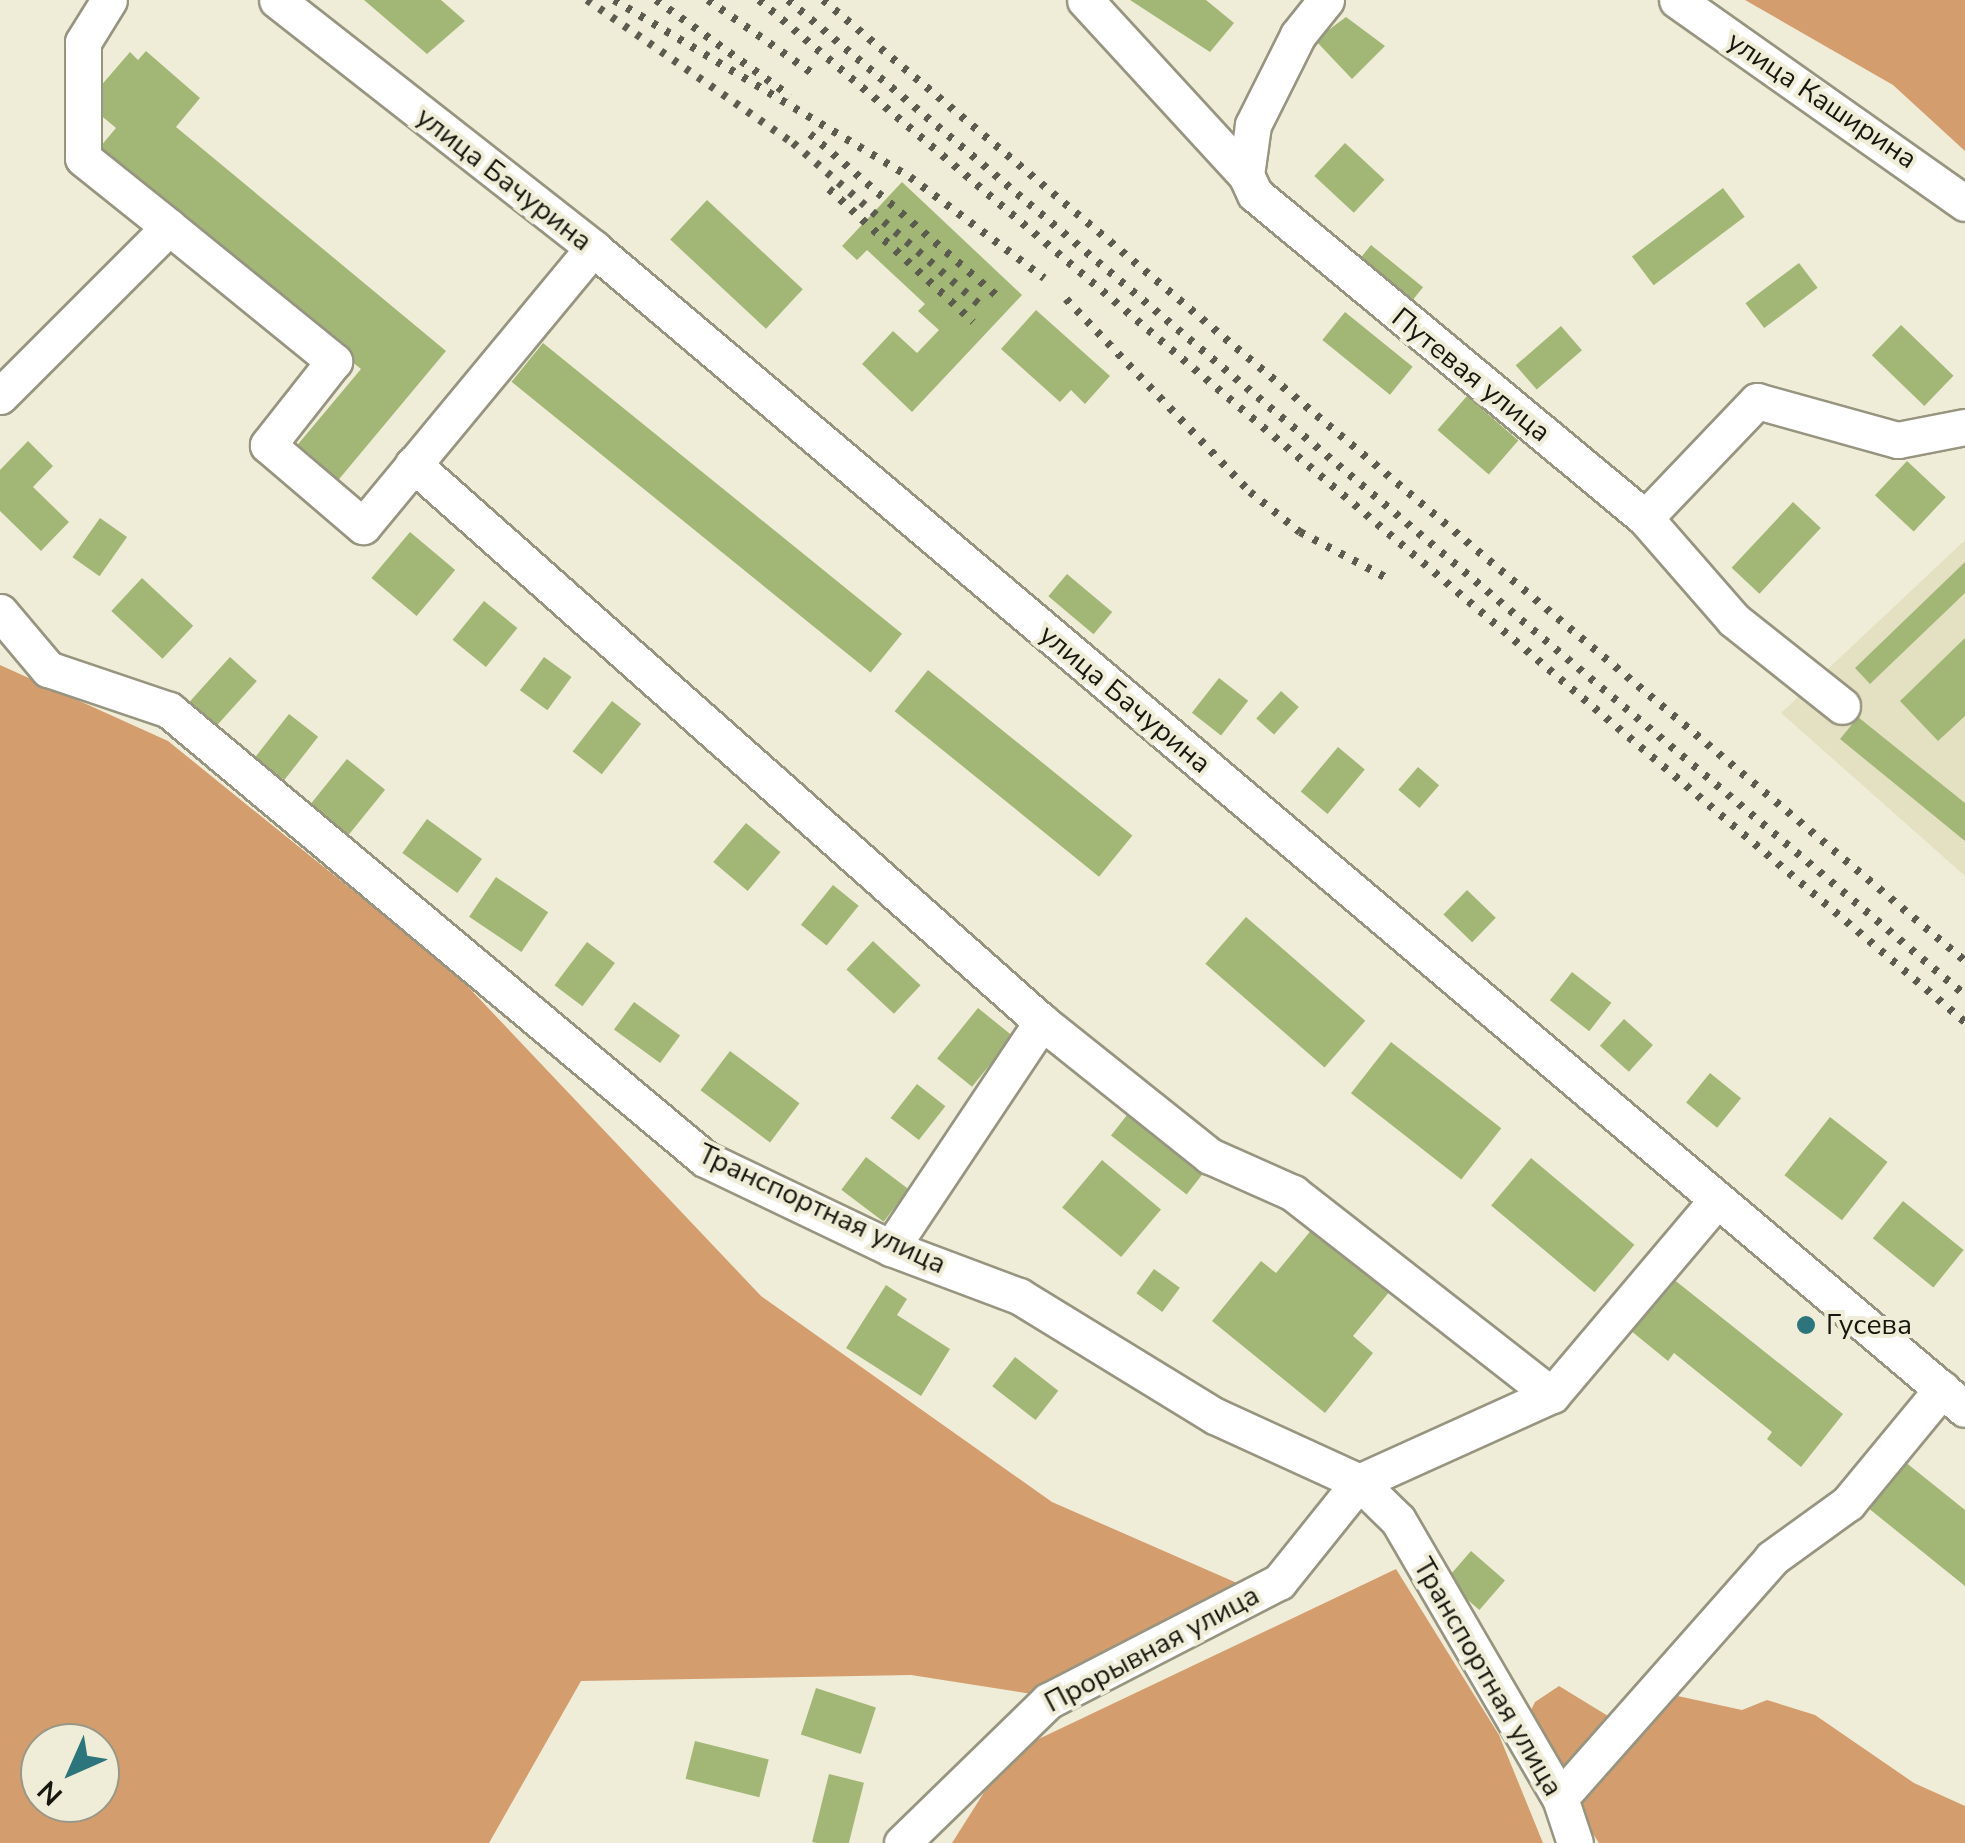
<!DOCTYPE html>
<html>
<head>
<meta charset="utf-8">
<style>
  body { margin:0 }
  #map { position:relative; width:1965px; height:1843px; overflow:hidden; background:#efedd7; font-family:"Nunito Sans",sans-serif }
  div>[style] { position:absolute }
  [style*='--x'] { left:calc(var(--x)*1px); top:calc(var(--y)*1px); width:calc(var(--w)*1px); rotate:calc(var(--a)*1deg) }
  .built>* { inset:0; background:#e4e1c3 }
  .forest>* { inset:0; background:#d49d6e }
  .building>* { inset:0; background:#a2b776; transform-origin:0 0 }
  .roads { filter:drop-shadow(2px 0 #979580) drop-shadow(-2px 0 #979580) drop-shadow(0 2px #979580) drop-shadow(0 -2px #979580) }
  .minor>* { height:35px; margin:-17.5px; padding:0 17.5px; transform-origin:17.5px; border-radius:17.5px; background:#fff }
  .rail>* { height:8px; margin-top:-4px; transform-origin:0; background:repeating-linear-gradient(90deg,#5c5b4f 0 5px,transparent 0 15px) }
  .dots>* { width:28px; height:28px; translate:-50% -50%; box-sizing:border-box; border:5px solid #efedd7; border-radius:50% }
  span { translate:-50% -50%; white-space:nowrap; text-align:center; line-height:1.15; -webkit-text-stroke:8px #efedd7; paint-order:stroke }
  .street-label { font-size:28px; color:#18170f }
  .poi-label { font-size:28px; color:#18170f }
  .left { translate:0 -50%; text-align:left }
  .north { position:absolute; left:20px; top:1723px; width:100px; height:100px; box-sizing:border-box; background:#efedd7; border:2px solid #999787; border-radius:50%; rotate:225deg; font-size:28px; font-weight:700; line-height:40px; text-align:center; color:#18170f }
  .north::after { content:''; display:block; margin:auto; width:35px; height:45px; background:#2c757d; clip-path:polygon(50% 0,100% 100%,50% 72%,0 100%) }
</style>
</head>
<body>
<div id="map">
  <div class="built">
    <i style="clip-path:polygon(1965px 540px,1965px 876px,1781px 713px)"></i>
  </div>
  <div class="forest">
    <i style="clip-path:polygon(1745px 0,1965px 0,1965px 151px,1893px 85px)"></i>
    <i style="clip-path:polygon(evenodd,0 665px,168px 741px,455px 973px,761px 1296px,1052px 1502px,1237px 1583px,1032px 1694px,911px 1675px,581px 1681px,489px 1843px,0 1843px,0 665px,40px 1743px,100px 1743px,100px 1803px,40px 1803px,40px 1743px)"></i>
    <i style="clip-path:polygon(1396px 1569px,1499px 1735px,1543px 1843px,952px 1843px,1009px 1753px)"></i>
    <i style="clip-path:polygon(1559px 1686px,1613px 1719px,1563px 1782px,1527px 1718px,1535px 1702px)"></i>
    <i style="clip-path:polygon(1664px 1693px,1742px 1710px,1767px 1700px,1815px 1715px,1914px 1783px,1965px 1806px,1965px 1843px,1599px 1843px,1572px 1802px)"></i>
  </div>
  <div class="building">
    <i style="clip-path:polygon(364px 0,441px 0,465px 21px,427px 54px)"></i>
    <i style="clip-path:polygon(1130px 0,1206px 0,1234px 23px,1210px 52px)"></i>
    <i style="clip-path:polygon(1346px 17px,1385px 46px,1352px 79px,1315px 40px)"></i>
    <i style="clip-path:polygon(146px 51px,200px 98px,176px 127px,446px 351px,335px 484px,294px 449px,361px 369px,94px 154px,116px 128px,86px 103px,130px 52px,138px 60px)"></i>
    <i style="left:1345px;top:143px;width:54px;height:45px;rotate:43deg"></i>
    <i style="clip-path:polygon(902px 182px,1022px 295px,912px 412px,862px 364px,893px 331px,917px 353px,939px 330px,918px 311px,925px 304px,867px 250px,857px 260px,842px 246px)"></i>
    <i style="left:1723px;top:188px;width:36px;height:114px;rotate:53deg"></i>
    <i style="left:707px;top:200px;width:131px;height:54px;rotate:43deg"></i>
    <i style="left:1371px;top:245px;width:67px;height:21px;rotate:39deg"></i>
    <i style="left:1799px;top:263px;width:31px;height:67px;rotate:53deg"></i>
    <i style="clip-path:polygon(1036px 310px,1110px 376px,1085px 404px,1071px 390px,1060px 402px,1001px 349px)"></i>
    <i style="left:1345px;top:312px;width:87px;height:36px;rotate:39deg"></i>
    <i style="left:1901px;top:325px;width:73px;height:42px;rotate:44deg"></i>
    <i style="left:1561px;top:326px;width:32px;height:60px;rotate:49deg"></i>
    <i style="left:543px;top:343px;width:462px;height:50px;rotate:39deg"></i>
    <i style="left:1467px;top:396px;width:68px;height:45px;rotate:41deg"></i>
    <i style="clip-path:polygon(28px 441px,53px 466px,33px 487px,69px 522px,41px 551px,0 511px,0 470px)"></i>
    <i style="left:1907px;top:461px;width:53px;height:47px;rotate:43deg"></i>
    <i style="left:1793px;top:502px;width:38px;height:90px;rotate:43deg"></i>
    <i style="left:100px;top:518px;width:33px;height:48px;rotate:35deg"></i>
    <i style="left:410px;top:532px;width:59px;height:60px;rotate:40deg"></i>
    <i style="clip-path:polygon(1965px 562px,1965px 593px,1870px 684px,1855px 668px)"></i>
    <i style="left:1067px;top:574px;width:59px;height:29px;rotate:40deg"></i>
    <i style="left:142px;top:578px;width:70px;height:45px;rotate:43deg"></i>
    <i style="left:484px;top:601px;width:43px;height:50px;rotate:39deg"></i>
    <i style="clip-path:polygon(1965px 638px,1965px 716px,1938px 741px,1900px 701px)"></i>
    <i style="left:230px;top:657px;width:36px;height:61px;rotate:42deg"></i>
    <i style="left:544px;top:657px;width:34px;height:41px;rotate:36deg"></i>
    <i style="left:928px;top:670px;width:263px;height:53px;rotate:39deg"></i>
    <i style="left:1219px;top:678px;width:37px;height:44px;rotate:38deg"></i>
    <i style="left:1281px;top:691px;width:24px;height:37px;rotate:42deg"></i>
    <i style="left:612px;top:701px;width:37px;height:64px;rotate:38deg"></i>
    <i style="left:289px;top:714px;width:37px;height:55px;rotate:38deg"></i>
    <i style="clip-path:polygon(1858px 717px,1965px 803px,1965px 841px,1840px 739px)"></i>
    <i style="left:1338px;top:747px;width:35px;height:58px;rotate:40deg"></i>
    <i style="left:347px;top:759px;width:49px;height:60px;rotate:39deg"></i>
    <i style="left:1418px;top:767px;width:28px;height:30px;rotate:41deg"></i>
    <i style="left:427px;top:819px;width:68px;height:42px;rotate:36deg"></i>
    <i style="left:746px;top:823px;width:45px;height:51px;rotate:40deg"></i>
    <i style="left:496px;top:877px;width:63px;height:48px;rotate:34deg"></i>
    <i style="left:833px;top:885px;width:33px;height:51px;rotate:39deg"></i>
    <i style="left:1467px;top:890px;width:40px;height:34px;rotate:44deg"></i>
    <i style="left:1246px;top:917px;width:158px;height:62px;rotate:41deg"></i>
    <i style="left:873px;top:941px;width:65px;height:39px;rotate:43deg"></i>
    <i style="left:587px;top:942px;width:35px;height:54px;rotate:37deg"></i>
    <i style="left:1572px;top:972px;width:50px;height:36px;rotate:38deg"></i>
    <i style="left:634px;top:1002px;width:57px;height:34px;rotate:36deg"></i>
    <i style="left:978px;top:1008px;width:45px;height:65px;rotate:39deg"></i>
    <i style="left:1624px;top:1019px;width:39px;height:36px;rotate:42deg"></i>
    <i style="left:1391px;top:1042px;width:140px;height:65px;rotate:38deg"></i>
    <i style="left:730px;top:1051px;width:87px;height:49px;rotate:37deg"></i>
    <i style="left:1710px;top:1073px;width:40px;height:38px;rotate:39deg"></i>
    <i style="left:917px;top:1084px;width:36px;height:43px;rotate:38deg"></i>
    <i style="left:1127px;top:1115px;width:96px;height:26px;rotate:38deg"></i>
    <i style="left:1830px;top:1117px;width:73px;height:74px;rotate:38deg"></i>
    <i style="left:866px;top:1157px;width:53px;height:41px;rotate:37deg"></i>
    <i style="left:1531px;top:1158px;width:135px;height:62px;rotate:40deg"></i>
    <i style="left:1102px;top:1160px;width:77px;height:62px;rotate:40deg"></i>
    <i style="left:1903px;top:1201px;width:78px;height:48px;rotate:39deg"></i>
    <i style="clip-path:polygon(1313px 1228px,1390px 1291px,1353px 1336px,1373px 1353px,1325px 1413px,1212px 1321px,1261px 1261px,1276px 1273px)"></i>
    <i style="left:1154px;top:1269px;width:32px;height:30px;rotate:36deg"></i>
    <i style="clip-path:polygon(1672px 1278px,1843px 1414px,1801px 1467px,1767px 1439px,1772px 1432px,1674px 1353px,1668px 1361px,1630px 1330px)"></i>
    <i style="clip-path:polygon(886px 1285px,907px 1299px,897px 1315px,950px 1349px,921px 1396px,846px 1348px)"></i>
    <i style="left:1015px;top:1357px;width:55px;height:37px;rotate:38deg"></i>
    <i style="clip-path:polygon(1899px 1457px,1965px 1510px,1965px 1586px,1862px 1503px)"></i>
    <i style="left:1471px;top:1551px;width:45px;height:39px;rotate:41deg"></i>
    <i style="left:816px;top:1688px;width:63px;height:49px;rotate:18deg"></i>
    <i style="left:695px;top:1741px;width:76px;height:39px;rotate:14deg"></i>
    <i style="left:829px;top:1774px;width:36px;height:70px;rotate:14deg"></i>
  </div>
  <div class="roads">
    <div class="minor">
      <i style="--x:277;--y:0;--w:402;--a:38.1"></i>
      <i style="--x:593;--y:248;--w:1797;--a:40.24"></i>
      <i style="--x:1085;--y:0;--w:238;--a:47.4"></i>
      <i style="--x:1326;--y:0;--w:45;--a:128.7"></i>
      <i style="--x:1298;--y:35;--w:101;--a:116.6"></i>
      <i style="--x:1253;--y:125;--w:50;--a:98"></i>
      <i style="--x:1246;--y:175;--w:21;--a:65"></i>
      <i style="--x:1255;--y:194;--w:507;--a:39.72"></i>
      <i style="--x:1645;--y:518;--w:135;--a:48.9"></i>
      <i style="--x:1734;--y:620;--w:138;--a:38.5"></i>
      <i style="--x:1677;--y:0;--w:352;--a:35.2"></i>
      <i style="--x:169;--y:227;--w:213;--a:39.1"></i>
      <i style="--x:334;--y:361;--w:107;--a:128.2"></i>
      <i style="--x:268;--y:445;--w:125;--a:40.5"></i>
      <i style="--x:363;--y:526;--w:361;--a:-50.4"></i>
      <i style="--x:0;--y:396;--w:239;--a:-45"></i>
      <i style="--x:169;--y:227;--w:110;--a:-141.3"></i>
      <i style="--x:83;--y:158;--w:116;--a:-90"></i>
      <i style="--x:83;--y:42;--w:49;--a:-58.2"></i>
      <i style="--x:413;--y:464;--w:841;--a:41.58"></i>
      <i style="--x:1042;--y:1022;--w:215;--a:38.6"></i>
      <i style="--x:1210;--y:1156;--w:91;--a:24"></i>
      <i style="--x:1293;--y:1193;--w:328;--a:38"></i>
      <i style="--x:1645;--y:518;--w:162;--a:-46.3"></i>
      <i style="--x:1757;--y:401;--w:146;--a:15.5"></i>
      <i style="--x:1898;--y:440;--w:68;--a:-11"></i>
      <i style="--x:0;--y:612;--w:75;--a:49.9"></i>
      <i style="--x:48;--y:669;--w:128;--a:18.7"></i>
      <i style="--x:169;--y:710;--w:699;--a:39.95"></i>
      <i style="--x:705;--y:1159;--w:206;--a:25.6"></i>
      <i style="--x:891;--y:1248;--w:137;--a:20.6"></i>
      <i style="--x:1019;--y:1296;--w:230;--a:31.5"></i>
      <i style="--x:1215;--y:1416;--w:158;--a:24.6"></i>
      <i style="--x:1359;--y:1482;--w:54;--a:44.3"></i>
      <i style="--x:1398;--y:1520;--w:322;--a:59.8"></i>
      <i style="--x:1560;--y:1798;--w:47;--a:71.6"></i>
      <i style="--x:891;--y:1248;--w:272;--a:-56.3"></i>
      <i style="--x:1560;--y:1798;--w:320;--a:-48.5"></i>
      <i style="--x:1772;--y:1558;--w:94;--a:-35.9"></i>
      <i style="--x:1848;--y:1503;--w:148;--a:-50.5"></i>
      <i style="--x:902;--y:1843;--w:204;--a:-44.2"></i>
      <i style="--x:1048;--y:1701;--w:260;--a:-27.3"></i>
      <i style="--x:1279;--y:1582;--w:128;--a:-51.3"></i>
      <i style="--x:1359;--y:1482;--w:212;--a:-24.3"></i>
      <i style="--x:1552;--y:1395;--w:255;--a:-49.8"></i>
    </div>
  </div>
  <div class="rail">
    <i style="--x:587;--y:0;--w:251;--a:34.8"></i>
    <i style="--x:793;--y:143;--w:255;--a:40.9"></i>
    <i style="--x:614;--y:0;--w:345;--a:30.9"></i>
    <i style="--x:910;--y:177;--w:168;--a:37"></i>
    <i style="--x:656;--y:0;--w:165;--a:35.6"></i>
    <i style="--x:708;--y:0;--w:127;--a:35.1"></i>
    <i style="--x:759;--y:0;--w:1581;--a:40.28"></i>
    <i style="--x:788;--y:0;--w:1541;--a:40.21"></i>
    <i style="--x:823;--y:0;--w:1493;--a:40.08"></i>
    <i style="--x:810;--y:134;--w:249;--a:40.9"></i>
    <i style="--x:829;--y:189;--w:196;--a:42.7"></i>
    <i style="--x:1066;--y:299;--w:267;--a:46.4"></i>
    <i style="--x:1250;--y:492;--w:64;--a:38.7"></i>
    <i style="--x:1300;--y:532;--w:98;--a:27.9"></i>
  </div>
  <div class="dots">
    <i style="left:1806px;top:1325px;background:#2c757d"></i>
  </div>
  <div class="street-label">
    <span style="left:1822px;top:100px;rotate:34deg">улица Каширина</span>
    <span style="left:504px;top:179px;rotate:38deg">улица Бачурина</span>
    <span style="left:1471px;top:375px;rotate:39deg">Путевая улица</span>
    <span style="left:1125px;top:699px;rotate:40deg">улица Бачурина</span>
    <span style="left:822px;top:1209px;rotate:25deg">Транспортная улица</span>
    <span style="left:1152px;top:1649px;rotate:-28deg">Прорывная улица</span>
    <span style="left:1488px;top:1677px;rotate:60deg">Транспортная улица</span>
  </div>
  <div class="poi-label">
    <span class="left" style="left:1826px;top:1325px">Гусева</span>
  </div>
  <div class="north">N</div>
</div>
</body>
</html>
